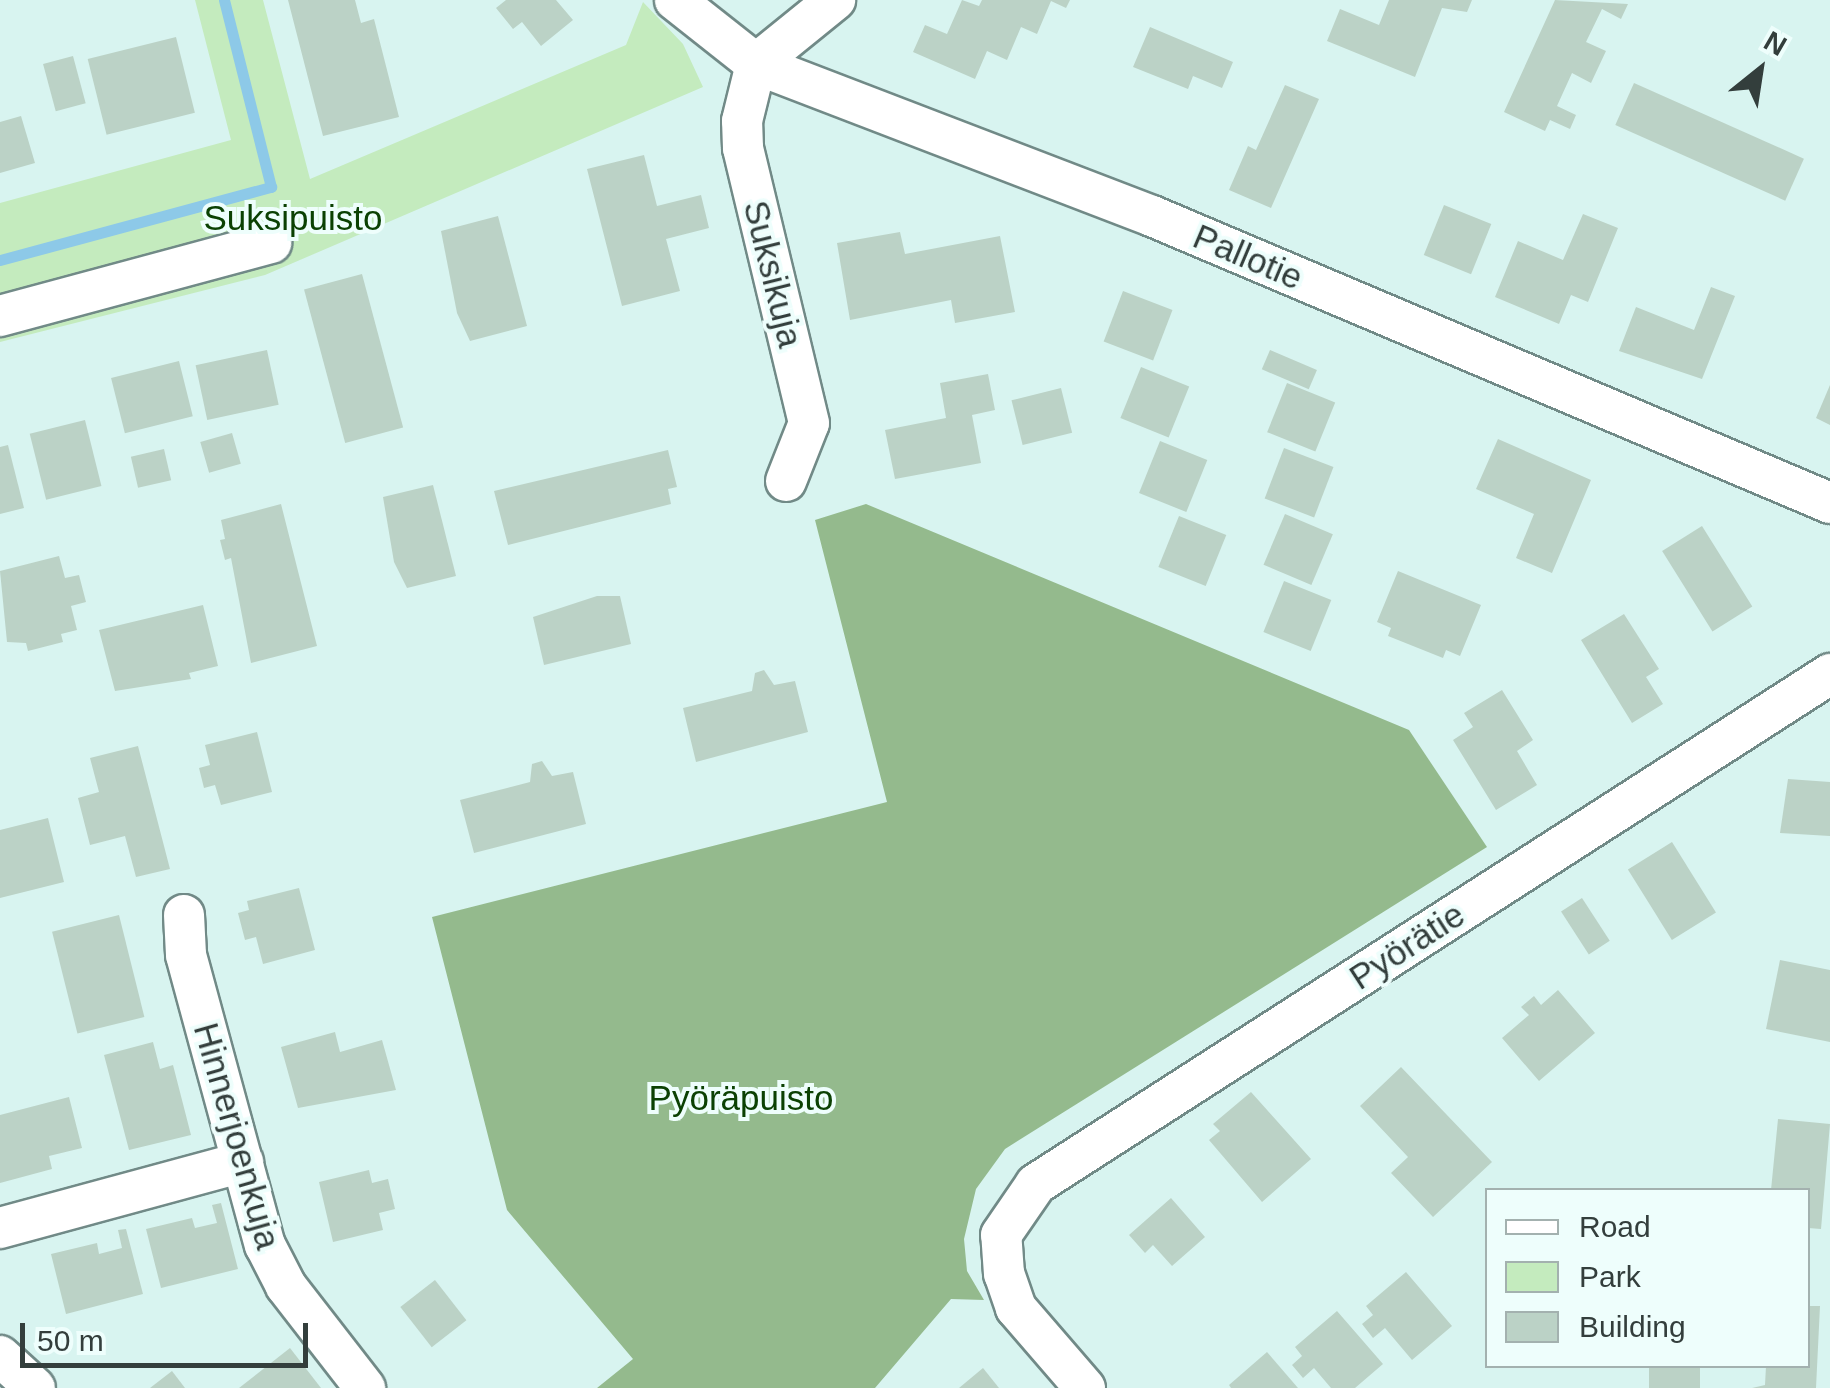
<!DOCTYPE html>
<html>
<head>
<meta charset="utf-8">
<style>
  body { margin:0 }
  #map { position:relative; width:1830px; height:1388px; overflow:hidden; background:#d8f4f0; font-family:Helvetica,sans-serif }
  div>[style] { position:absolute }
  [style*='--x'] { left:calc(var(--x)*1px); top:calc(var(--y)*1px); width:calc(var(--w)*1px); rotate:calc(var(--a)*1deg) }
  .green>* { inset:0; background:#c4ebbe }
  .forest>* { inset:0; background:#94ba8d }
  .stream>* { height:11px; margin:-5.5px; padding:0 5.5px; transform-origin:5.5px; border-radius:5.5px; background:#8dc9e8 }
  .building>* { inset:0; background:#bbd2c6; transform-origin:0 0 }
  .roads { filter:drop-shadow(2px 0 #718a87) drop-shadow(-2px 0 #718a87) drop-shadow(0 2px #718a87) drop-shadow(0 -2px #718a87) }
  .minor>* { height:40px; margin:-20px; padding:0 20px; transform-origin:20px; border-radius:20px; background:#fff }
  span { translate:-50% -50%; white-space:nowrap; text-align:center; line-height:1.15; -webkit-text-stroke:8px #eefefc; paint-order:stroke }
  .park-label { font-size:35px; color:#0b4103 }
  .street-label { font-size:35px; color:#333e3c }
  .legend { position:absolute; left:1485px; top:1188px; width:325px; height:180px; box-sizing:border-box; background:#eefefc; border:2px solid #a3b1af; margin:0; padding:12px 18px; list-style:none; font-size:30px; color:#333e3c }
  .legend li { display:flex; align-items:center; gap:20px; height:50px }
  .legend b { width:50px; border:2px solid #a3b1af }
  .north { position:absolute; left:1710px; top:20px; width:100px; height:100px; -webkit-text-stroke:8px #eefefc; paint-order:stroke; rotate:30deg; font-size:28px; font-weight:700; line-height:40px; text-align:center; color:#333e3c }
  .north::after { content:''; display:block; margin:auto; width:35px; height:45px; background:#333e3c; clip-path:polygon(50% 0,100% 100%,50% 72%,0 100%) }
  .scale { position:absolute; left:20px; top:1323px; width:288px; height:45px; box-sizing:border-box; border:5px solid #333e3c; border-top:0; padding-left:12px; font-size:30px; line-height:35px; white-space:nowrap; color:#333e3c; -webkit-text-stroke:8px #eefefc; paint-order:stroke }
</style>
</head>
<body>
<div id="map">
  <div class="green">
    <i style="clip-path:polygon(195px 0,263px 0,310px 179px,626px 45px,643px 2px,683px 44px,703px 87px,265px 275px,0 342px,0 203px,231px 140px)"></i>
  </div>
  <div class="forest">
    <i style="clip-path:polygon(866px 504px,1409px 730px,1487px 847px,1005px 1149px,976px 1189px,964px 1239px,967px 1271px,984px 1300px,951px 1299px,875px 1388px,597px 1388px,633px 1359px,507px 1210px,432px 917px,887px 802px,815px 520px)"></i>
  </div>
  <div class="stream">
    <i style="--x:0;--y:260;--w:281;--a:-15.1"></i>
    <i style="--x:271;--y:187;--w:193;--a:-104.1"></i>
  </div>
  <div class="building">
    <i style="clip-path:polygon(288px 0,355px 0,361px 23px,374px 19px,399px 117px,323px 136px)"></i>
    <i style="clip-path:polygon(506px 0,556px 0,573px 20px,541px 46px,522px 22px,513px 29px,496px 8px)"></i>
    <i style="clip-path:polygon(962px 0,979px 6px,982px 0,1070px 0,1066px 8px,1051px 1px,1037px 34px,1021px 27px,1007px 60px,987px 51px,975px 79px,913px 52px,925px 25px,947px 34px)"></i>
    <i style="clip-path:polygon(1389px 0,1472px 0,1467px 12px,1442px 8px,1415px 77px,1327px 41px,1340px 9px,1379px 25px)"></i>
    <i style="clip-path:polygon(1555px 0,1628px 4px,1621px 19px,1602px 9px,1586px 42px,1606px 51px,1591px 83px,1572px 73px,1557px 106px,1576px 115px,1570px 129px,1550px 120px,1545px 131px,1504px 112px)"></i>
    <i style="clip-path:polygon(1150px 27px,1233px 62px,1222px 88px,1193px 76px,1188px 89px,1133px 67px)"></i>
    <i style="left:176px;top:37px;width:78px;height:91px;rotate:76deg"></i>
    <i style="left:73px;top:56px;width:49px;height:31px;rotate:75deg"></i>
    <i style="left:1634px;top:83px;width:186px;height:46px;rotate:24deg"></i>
    <i style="clip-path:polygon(1285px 85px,1319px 99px,1271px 208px,1229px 190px,1248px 146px,1256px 150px)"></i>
    <i style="clip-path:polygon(21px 116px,35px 163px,0 173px,0 122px)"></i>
    <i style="clip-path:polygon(644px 155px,657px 206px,701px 195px,709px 228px,666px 239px,680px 291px,622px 306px,587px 169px)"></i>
    <i style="left:1444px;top:205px;width:51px;height:54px;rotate:22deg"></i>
    <i style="clip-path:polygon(1583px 214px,1618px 228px,1588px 302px,1571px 295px,1559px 324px,1495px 297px,1518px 241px,1563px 260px)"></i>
    <i style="clip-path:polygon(498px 216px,527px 326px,470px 341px,457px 313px,441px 231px)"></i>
    <i style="clip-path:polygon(900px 232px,905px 254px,1000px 236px,1015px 312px,955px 323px,951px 300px,850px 320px,837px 243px)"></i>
    <i style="left:362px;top:274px;width:159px;height:60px;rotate:75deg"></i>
    <i style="clip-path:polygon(1711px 287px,1735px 296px,1702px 379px,1619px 351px,1636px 307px,1694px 330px)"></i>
    <i style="left:1123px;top:291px;width:53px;height:54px;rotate:21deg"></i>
    <i style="left:267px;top:350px;width:56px;height:73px;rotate:78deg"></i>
    <i style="left:1270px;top:350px;width:51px;height:21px;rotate:23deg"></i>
    <i style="left:179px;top:361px;width:57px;height:70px;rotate:76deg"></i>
    <i style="left:1141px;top:367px;width:52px;height:55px;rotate:22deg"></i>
    <i style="clip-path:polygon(988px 374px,995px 410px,972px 415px,981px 463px,895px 479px,885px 430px,946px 418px,940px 383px)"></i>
    <i style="left:1287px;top:383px;width:52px;height:53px;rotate:22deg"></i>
    <i style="clip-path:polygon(1830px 385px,1830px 425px,1816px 418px)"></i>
    <i style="left:1061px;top:388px;width:46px;height:51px;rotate:76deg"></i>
    <i style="left:85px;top:420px;width:68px;height:57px;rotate:76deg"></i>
    <i style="left:232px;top:433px;width:32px;height:33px;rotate:74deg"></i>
    <i style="clip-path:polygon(1498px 439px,1591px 480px,1552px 573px,1516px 558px,1534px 514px,1476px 489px)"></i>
    <i style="left:1160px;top:441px;width:51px;height:56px;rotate:22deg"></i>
    <i style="clip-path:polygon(8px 445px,24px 508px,0 514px,0 447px)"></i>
    <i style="left:1284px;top:448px;width:53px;height:54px;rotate:21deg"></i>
    <i style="left:164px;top:449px;width:32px;height:34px;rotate:77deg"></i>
    <i style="clip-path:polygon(668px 450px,677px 487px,668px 489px,671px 504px,508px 545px,494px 491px)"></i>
    <i style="clip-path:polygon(433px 485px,456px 576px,407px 588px,394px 562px,383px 497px)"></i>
    <i style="clip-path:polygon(281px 504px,317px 646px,251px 663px,231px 558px,225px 560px,220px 540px,225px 539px,221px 520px)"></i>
    <i style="left:1285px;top:514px;width:52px;height:55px;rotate:23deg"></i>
    <i style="left:1179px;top:516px;width:51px;height:55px;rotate:22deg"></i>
    <i style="left:1702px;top:526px;width:95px;height:47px;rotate:58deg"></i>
    <i style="clip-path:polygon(59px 556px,65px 578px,79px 575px,86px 602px,71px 606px,77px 630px,61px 634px,63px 642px,28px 651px,26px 643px,7px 642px,0 571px)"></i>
    <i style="clip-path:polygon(1398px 571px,1481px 605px,1460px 656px,1446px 650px,1443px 658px,1388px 636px,1391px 628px,1377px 622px)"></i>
    <i style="left:1284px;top:581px;width:51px;height:55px;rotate:22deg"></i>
    <i style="clip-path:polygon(597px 596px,620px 596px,631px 644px,544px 665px,533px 617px)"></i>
    <i style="clip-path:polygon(203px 605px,218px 666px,189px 673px,191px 679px,115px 691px,99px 630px)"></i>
    <i style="clip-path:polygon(1624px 614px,1659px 669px,1646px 677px,1663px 704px,1632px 723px,1581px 640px)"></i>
    <i style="clip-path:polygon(764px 670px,774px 685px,795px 681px,808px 732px,696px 762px,683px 708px,752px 691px,755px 673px)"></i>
    <i style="clip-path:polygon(1502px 690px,1533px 740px,1517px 751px,1537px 785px,1496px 810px,1453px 740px,1473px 727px,1464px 713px)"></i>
    <i style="clip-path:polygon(257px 732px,272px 792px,221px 805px,215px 785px,204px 788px,199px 768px,210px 765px,205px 745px)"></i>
    <i style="clip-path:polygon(138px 746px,170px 869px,136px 877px,125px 836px,90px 845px,78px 798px,99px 792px,90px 758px)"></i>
    <i style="clip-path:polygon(542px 761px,552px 776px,573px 772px,586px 824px,474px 853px,460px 800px,530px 782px,532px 764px)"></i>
    <i style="clip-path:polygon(1788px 779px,1830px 782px,1830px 836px,1780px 833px)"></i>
    <i style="clip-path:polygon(48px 818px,64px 882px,0 898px,0 830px)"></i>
    <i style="left:1672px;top:842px;width:83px;height:52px;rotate:58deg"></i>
    <i style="clip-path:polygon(299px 888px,315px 950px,263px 964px,256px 937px,245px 940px,238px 913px,249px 910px,247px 901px)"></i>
    <i style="left:1582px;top:898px;width:51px;height:25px;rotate:57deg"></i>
    <i style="left:119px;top:915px;width:105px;height:69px;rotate:76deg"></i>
    <i style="clip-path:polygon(1780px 960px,1830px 970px,1830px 1042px,1766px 1029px)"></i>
    <i style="clip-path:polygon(1558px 990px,1595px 1033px,1539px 1081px,1502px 1038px,1529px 1015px,1521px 1007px,1534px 996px,1541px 1005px)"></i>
    <i style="clip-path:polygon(335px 1032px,340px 1052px,382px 1040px,396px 1090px,298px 1108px,281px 1047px)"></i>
    <i style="clip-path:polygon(153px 1042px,160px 1069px,173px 1065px,191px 1135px,129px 1150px,104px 1055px)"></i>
    <i style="clip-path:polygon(1401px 1067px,1492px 1162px,1433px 1217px,1391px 1173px,1408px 1157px,1360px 1106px)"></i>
    <i style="clip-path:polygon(1251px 1092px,1311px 1159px,1262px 1202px,1209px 1140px,1220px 1131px,1213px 1124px)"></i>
    <i style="clip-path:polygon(69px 1097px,82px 1148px,49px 1156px,52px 1169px,0 1183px,0 1115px)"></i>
    <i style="clip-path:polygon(1778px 1119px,1830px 1124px,1821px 1229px,1808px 1228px,1808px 1190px,1771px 1190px)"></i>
    <i style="clip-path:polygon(369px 1170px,372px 1183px,388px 1179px,395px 1209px,379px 1213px,383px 1230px,333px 1242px,319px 1182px)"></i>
    <i style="clip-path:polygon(1171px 1198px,1205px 1237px,1172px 1266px,1153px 1245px,1145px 1253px,1129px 1235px)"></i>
    <i style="clip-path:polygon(221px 1203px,238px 1269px,161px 1288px,146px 1229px,192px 1218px,195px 1228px,217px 1223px,212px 1205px)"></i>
    <i style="clip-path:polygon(126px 1229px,143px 1294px,66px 1314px,51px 1254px,97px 1243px,99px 1254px,122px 1248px,118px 1230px)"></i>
    <i style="clip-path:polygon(1406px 1272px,1452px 1326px,1412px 1360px,1385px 1328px,1373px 1338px,1362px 1324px,1373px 1315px,1366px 1306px)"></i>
    <i style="left:435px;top:1280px;width:51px;height:44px;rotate:52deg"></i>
    <i style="clip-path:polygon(1808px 1306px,1820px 1306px,1816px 1388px,1752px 1388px,1765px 1385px,1766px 1366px,1808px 1366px)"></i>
    <i style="clip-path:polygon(1337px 1311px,1383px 1364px,1355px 1388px,1331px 1388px,1314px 1368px,1303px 1378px,1292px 1365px,1302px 1356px,1295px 1347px)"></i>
    <i style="clip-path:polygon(290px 1348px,321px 1388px,239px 1388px)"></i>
    <i style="clip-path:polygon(1267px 1352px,1298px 1388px,1231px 1388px,1229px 1385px)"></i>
    <i style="left:1649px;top:1366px;width:51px;height:22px"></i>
    <i style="clip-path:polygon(983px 1368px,999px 1388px,959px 1388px)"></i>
    <i style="clip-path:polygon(172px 1371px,185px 1388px,150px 1388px)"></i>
  </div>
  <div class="roads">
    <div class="minor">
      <i style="--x:675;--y:0;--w:103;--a:38.3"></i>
      <i style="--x:756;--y:64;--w:424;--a:21"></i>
      <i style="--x:1152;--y:216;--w:736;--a:22.94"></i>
      <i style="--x:0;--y:316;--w:281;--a:-15.1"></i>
      <i style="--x:786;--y:481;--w:62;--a:-68.4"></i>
      <i style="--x:809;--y:423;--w:283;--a:-103.5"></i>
      <i style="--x:743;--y:148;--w:27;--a:-92"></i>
      <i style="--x:742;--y:121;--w:59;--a:-76.2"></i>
      <i style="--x:756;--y:64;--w:102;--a:-39"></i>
      <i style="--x:184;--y:915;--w:40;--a:87.1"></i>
      <i style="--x:186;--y:955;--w:301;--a:74.8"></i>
      <i style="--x:265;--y:1245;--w:46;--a:62.9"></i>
      <i style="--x:286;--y:1286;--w:129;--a:52.2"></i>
      <i style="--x:0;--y:1228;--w:252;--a:-15.2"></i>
      <i style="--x:0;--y:1356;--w:47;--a:42.4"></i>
      <i style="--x:1085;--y:1388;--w:106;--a:-130.8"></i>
      <i style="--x:1016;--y:1308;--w:36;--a:-109"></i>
      <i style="--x:1004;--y:1274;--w:39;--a:-94"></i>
      <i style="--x:1001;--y:1235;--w:62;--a:-55.5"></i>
      <i style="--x:1036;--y:1184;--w:944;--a:-32.71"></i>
    </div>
  </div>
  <div class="park-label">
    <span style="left:293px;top:218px">Suksipuisto</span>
    <span style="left:741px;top:1098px">Pyöräpuisto</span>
  </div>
  <div class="street-label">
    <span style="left:1248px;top:257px;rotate:23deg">Pallotie</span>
    <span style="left:773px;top:274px;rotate:76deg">Suksikuja</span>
    <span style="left:1407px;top:946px;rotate:-33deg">Pyörätie</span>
    <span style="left:237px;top:1136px;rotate:74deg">Hinnerjoenkuja</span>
  </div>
  <ul class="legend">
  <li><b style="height:12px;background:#fff"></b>Road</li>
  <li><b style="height:28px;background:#c4ebbe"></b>Park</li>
  <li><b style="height:28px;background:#bbd2c6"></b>Building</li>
  </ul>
  <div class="north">N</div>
  <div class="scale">50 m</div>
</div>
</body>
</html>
